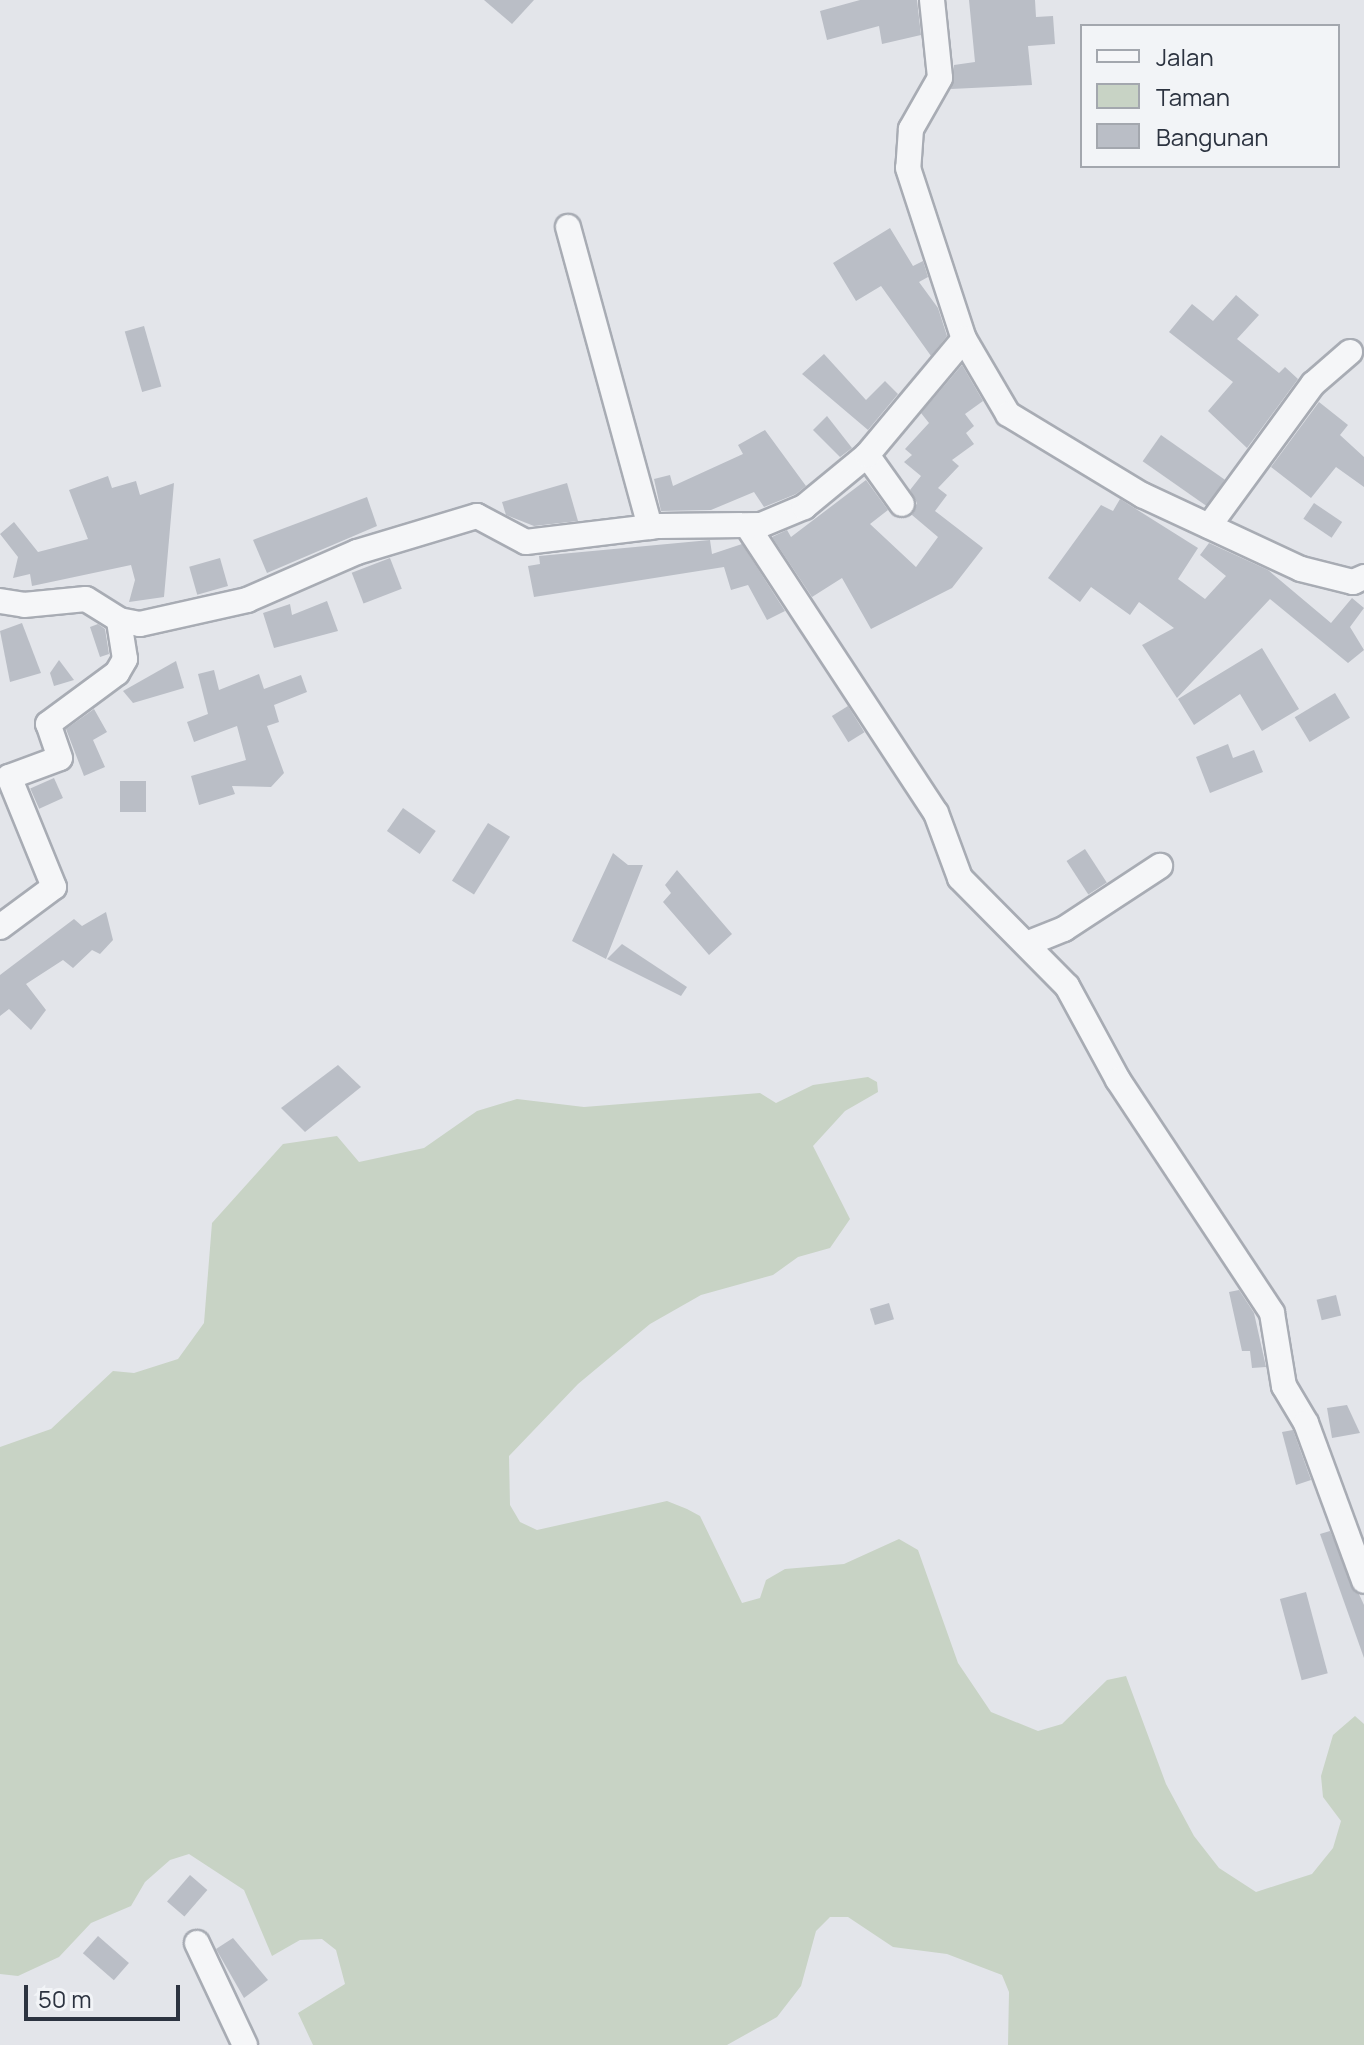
<!DOCTYPE html>
<html>
<head>
<meta charset="utf-8">
<style>
  body { margin:0 }
  #map { position:relative; width:1364px; height:2045px; overflow:hidden; background:#e3e5ea; font-family:Manrope,sans-serif }
  div>[style] { position:absolute }
  [style*='--x'] { left:calc(var(--x)*1px); top:calc(var(--y)*1px); width:calc(var(--w)*1px); rotate:calc(var(--a)*1deg) }
  .green>* { inset:0; background:#c8d3c5 }
  .building>* { inset:0; background:#babec6; transform-origin:0 0 }
  .roads { filter:drop-shadow(2px 0 #a8acb4) drop-shadow(-2px 0 #a8acb4) drop-shadow(0 2px #a8acb4) drop-shadow(0 -2px #a8acb4) }
  .minor>* { height:24px; margin:-12px; padding:0 12px; transform-origin:12px; border-radius:12px; background:#f5f6f8 }
  span { translate:-50% -50%; white-space:nowrap; text-align:center; line-height:1.15; -webkit-text-stroke:8px #f2f4f7; paint-order:stroke }
  .legend { position:absolute; left:1080px; top:24px; width:260px; height:144px; box-sizing:border-box; background:#f2f4f7; border:2px solid #a3a7ae; margin:0; padding:10px 14px; list-style:none; font-size:24px; color:#2c3340 }
  .legend li { display:flex; align-items:center; gap:16px; height:40px }
  .legend b { width:40px; border:2px solid #a3a7ae }
  .scale { position:absolute; left:24px; top:1985px; width:156px; height:36px; box-sizing:border-box; border:4px solid #2c3340; border-top:0; padding-left:10px; font-size:24px; line-height:28px; white-space:nowrap; color:#2c3340; -webkit-text-stroke:6px #f2f4f7; paint-order:stroke }
</style>
</head>
<body>
<div id="map">
  <div class="green">
    <i style="clip-path:polygon(868px 1077px,877px 1082px,878px 1092px,845px 1111px,813px 1146px,850px 1219px,830px 1248px,798px 1257px,773px 1275px,701px 1295px,650px 1324px,578px 1384px,509px 1456px,510px 1505px,520px 1522px,537px 1530px,667px 1501px,687px 1509px,700px 1516px,742px 1603px,760px 1598px,766px 1580px,785px 1569px,844px 1564px,899px 1539px,918px 1550px,958px 1663px,991px 1712px,1038px 1731px,1062px 1724px,1107px 1680px,1126px 1676px,1166px 1784px,1194px 1836px,1219px 1868px,1256px 1892px,1312px 1874px,1333px 1848px,1341px 1821px,1323px 1797px,1321px 1776px,1333px 1735px,1355px 1716px,1364px 1724px,1364px 2045px,1008px 2045px,1009px 1992px,1002px 1975px,947px 1954px,893px 1947px,848px 1917px,830px 1917px,816px 1931px,801px 1986px,777px 2017px,727px 2045px,313px 2045px,298px 2013px,345px 1984px,336px 1950px,322px 1939px,300px 1940px,272px 1956px,244px 1890px,189px 1854px,170px 1860px,145px 1882px,131px 1906px,91px 1923px,59px 1957px,18px 1976px,0 1974px,0 1447px,51px 1429px,113px 1371px,134px 1373px,178px 1359px,204px 1323px,212px 1223px,283px 1144px,337px 1136px,359px 1162px,424px 1148px,477px 1111px,517px 1099px,584px 1107px,760px 1093px,776px 1103px,813px 1085px)"></i>
  </div>
  <div class="building">
    <i style="clip-path:polygon(484px 0,534px 0,512px 24px)"></i>
    <i style="clip-path:polygon(860px 0,917px 0,921px 35px,882px 44px,879px 26px,827px 40px,820px 11px)"></i>
    <i style="clip-path:polygon(969px 0,1035px 0,1036px 17px,1053px 16px,1055px 44px,1028px 46px,1032px 85px,951px 89px,954px 65px,975px 62px)"></i>
    <i style="clip-path:polygon(890px 228px,913px 266px,923px 261px,928px 277px,919px 282px,938px 308px,947px 336px,931px 356px,881px 286px,856px 301px,833px 263px)"></i>
    <i style="clip-path:polygon(1236px 295px,1259px 315px,1237px 339px,1279px 373px,1285px 367px,1298px 379px,1247px 448px,1208px 411px,1233px 382px,1169px 332px,1192px 304px,1213px 321px)"></i>
    <i style="left:144px;top:326px;width:63px;height:20px;rotate:74deg"></i>
    <i style="clip-path:polygon(824px 354px,866px 400px,885px 381px,898px 394px,868px 430px,802px 374px)"></i>
    <i style="clip-path:polygon(962px 365px,983px 401px,965px 414px,974px 426px,966px 433px,974px 444px,952px 460px,959px 466px,938px 488px,947px 495px,935px 511px,983px 548px,952px 588px,871px 629px,842px 578px,812px 597px,772px 537px,787px 530px,791px 537px,866px 480px,888px 510px,870px 524px,916px 567px,938px 537px,912px 515px,917px 503px,910px 490px,921px 476px,904px 462px,912px 455px,905px 449px,929px 423px,921px 413px)"></i>
    <i style="clip-path:polygon(1319px 402px,1348px 425px,1340px 435px,1364px 457px,1364px 487px,1336px 467px,1311px 498px,1271px 467px)"></i>
    <i style="clip-path:polygon(827px 416px,852px 448px,840px 457px,813px 430px)"></i>
    <i style="clip-path:polygon(765px 430px,806px 486px,796px 494px,764px 507px,754px 492px,711px 510px,661px 511px,654px 479px,670px 475px,673px 486px,743px 454px,738px 445px)"></i>
    <i style="left:1161px;top:435px;width:78px;height:32px;rotate:35deg"></i>
    <i style="clip-path:polygon(108px 476px,112px 488px,136px 481px,140px 495px,174px 483px,164px 597px,129px 602px,135px 580px,131px 565px,32px 586px,30px 574px,13px 578px,18px 557px,0 534px,14px 522px,38px 552px,88px 539px,69px 490px)"></i>
    <i style="clip-path:polygon(567px 483px,578px 521px,534px 526px,506px 515px,502px 502px)"></i>
    <i style="clip-path:polygon(367px 497px,377px 526px,267px 573px,253px 540px)"></i>
    <i style="clip-path:polygon(1120px 499px,1198px 548px,1178px 579px,1205px 599px,1226px 576px,1200px 555px,1209px 543px,1268px 570px,1331px 623px,1352px 598px,1364px 608px,1350px 627px,1364px 650px,1348px 663px,1270px 599px,1177px 698px,1142px 645px,1174px 628px,1139px 602px,1130px 615px,1091px 587px,1080px 602px,1048px 578px,1101px 505px,1113px 511px)"></i>
    <i style="left:1314px;top:503px;width:34px;height:19px;rotate:34deg"></i>
    <i style="clip-path:polygon(710px 540px,712px 554px,742px 544px,785px 611px,767px 620px,748px 585px,731px 590px,724px 567px,534px 597px,528px 566px,540px 564px,539px 556px)"></i>
    <i style="left:220px;top:558px;width:29px;height:32px;rotate:74deg"></i>
    <i style="left:390px;top:558px;width:33px;height:41px;rotate:69deg"></i>
    <i style="clip-path:polygon(327px 601px,338px 631px,274px 648px,263px 613px,290px 604px,292px 615px)"></i>
    <i style="clip-path:polygon(22px 623px,41px 673px,10px 682px,0 631px)"></i>
    <i style="clip-path:polygon(98px 624px,105px 629px,109px 654px,100px 657px,90px 627px)"></i>
    <i style="clip-path:polygon(1262px 648px,1299px 709px,1262px 731px,1240px 694px,1194px 725px,1178px 699px)"></i>
    <i style="clip-path:polygon(59px 660px,74px 680px,54px 686px,50px 673px)"></i>
    <i style="clip-path:polygon(176px 661px,184px 688px,133px 703px,123px 691px)"></i>
    <i style="clip-path:polygon(214px 670px,219px 690px,259px 674px,264px 689px,301px 675px,307px 692px,274px 705px,279px 722px,267px 726px,284px 773px,271px 787px,232px 786px,235px 794px,199px 805px,191px 776px,246px 760px,237px 726px,194px 742px,187px 722px,208px 714px,198px 674px)"></i>
    <i style="left:1335px;top:693px;width:29px;height:47px;rotate:59deg"></i>
    <i style="left:848px;top:706px;width:31px;height:19px;rotate:58deg"></i>
    <i style="clip-path:polygon(94px 709px,107px 732px,93px 740px,105px 767px,84px 776px,66px 729px)"></i>
    <i style="clip-path:polygon(1228px 744px,1233px 758px,1254px 750px,1263px 772px,1210px 793px,1196px 757px)"></i>
    <i style="left:54px;top:778px;width:22px;height:26px;rotate:66deg"></i>
    <i style="left:120px;top:781px;width:26px;height:31px"></i>
    <i style="left:403px;top:808px;width:40px;height:28px;rotate:35deg"></i>
    <i style="left:488px;top:823px;width:26px;height:68px;rotate:32deg"></i>
    <i style="left:1085px;top:849px;width:40px;height:22px;rotate:57deg"></i>
    <i style="clip-path:polygon(613px 853px,628px 865px,643px 865px,606px 959px,572px 941px)"></i>
    <i style="clip-path:polygon(677px 870px,732px 934px,709px 955px,663px 902px,671px 893px,665px 885px)"></i>
    <i style="clip-path:polygon(106px 912px,113px 940px,100px 954px,92px 950px,73px 968px,63px 960px,26px 984px,46px 1010px,31px 1030px,9px 1009px,0 1016px,0 975px,74px 919px,82px 926px)"></i>
    <i style="clip-path:polygon(622px 944px,687px 987px,681px 996px,607px 959px)"></i>
    <i style="clip-path:polygon(338px 1065px,361px 1087px,305px 1132px,281px 1108px)"></i>
    <i style="clip-path:polygon(1239px 1290px,1254px 1313px,1266px 1367px,1252px 1368px,1250px 1351px,1242px 1351px,1229px 1292px)"></i>
    <i style="left:1336px;top:1295px;width:21px;height:20px;rotate:76deg"></i>
    <i style="left:889px;top:1303px;width:17px;height:20px;rotate:73deg"></i>
    <i style="clip-path:polygon(1347px 1405px,1360px 1433px,1332px 1438px,1327px 1408px)"></i>
    <i style="clip-path:polygon(1293px 1430px,1311px 1480px,1296px 1485px,1282px 1432px)"></i>
    <i style="clip-path:polygon(1330px 1531px,1364px 1605px,1364px 1658px,1320px 1534px)"></i>
    <i style="left:1306px;top:1592px;width:84px;height:27px;rotate:75deg"></i>
    <i style="left:190px;top:1875px;width:23px;height:35px;rotate:41deg"></i>
    <i style="left:98px;top:1936px;width:41px;height:23px;rotate:41deg"></i>
    <i style="clip-path:polygon(233px 1938px,268px 1980px,244px 1998px,216px 1949px)"></i>
  </div>
  <div class="roads">
    <div class="minor">
      <i style="--x:932;--y:0;--w:78;--a:84.1"></i>
      <i style="--x:940;--y:78;--w:59;--a:119.6"></i>
      <i style="--x:911;--y:129;--w:39;--a:94"></i>
      <i style="--x:908;--y:168;--w:180;--a:71.9"></i>
      <i style="--x:964;--y:339;--w:87;--a:59.6"></i>
      <i style="--x:1008;--y:414;--w:157;--a:31.2"></i>
      <i style="--x:1142;--y:495;--w:175;--a:25"></i>
      <i style="--x:1301;--y:569;--w:54;--a:14"></i>
      <i style="--x:1353;--y:582;--w:12;--a:-24"></i>
      <i style="--x:568;--y:227;--w:311;--a:74.7"></i>
      <i style="--x:867;--y:455;--w:60;--a:54.5"></i>
      <i style="--x:1209;--y:526;--w:176;--a:-53.8"></i>
      <i style="--x:1313;--y:384;--w:49;--a:-40.9"></i>
      <i style="--x:748;--y:527;--w:342;--a:56.7"></i>
      <i style="--x:936;--y:813;--w:69;--a:69.7"></i>
      <i style="--x:960;--y:878;--w:152;--a:45.3"></i>
      <i style="--x:1067;--y:986;--w:107;--a:61.5"></i>
      <i style="--x:1118;--y:1080;--w:279;--a:56.5"></i>
      <i style="--x:1272;--y:1313;--w:74;--a:80.7"></i>
      <i style="--x:1284;--y:1386;--w:43;--a:59.3"></i>
      <i style="--x:1306;--y:1423;--w:168;--a:69.8"></i>
      <i style="--x:0;--y:601;--w:24;--a:9"></i>
      <i style="--x:24;--y:605;--w:62;--a:-5.5"></i>
      <i style="--x:86;--y:599;--w:39;--a:32"></i>
      <i style="--x:119;--y:620;--w:21;--a:11"></i>
      <i style="--x:140;--y:624;--w:110;--a:-12.6"></i>
      <i style="--x:247;--y:600;--w:120;--a:-23.6"></i>
      <i style="--x:357;--y:552;--w:125;--a:-16.7"></i>
      <i style="--x:477;--y:516;--w:55;--a:28"></i>
      <i style="--x:526;--y:542;--w:134;--a:-6.9"></i>
      <i style="--x:659;--y:526;--w:102;--a:-0.6"></i>
      <i style="--x:761;--y:525;--w:47;--a:-22.7"></i>
      <i style="--x:804;--y:507;--w:82;--a:-39.5"></i>
      <i style="--x:867;--y:455;--w:151;--a:-50.1"></i>
      <i style="--x:0;--y:927;--w:67;--a:-36.5"></i>
      <i style="--x:54;--y:887;--w:119;--a:-112.2"></i>
      <i style="--x:9;--y:777;--w:54;--a:-20.4"></i>
      <i style="--x:60;--y:758;--w:36;--a:-109"></i>
      <i style="--x:48;--y:724;--w:86;--a:-36.5"></i>
      <i style="--x:117;--y:673;--w:16;--a:-60"></i>
      <i style="--x:125;--y:659;--w:39;--a:-99"></i>
      <i style="--x:1029;--y:943;--w:38;--a:-22"></i>
      <i style="--x:1064;--y:929;--w:115;--a:-33.3"></i>
      <i style="--x:197;--y:1943;--w:113;--a:64.8"></i>
    </div>
  </div>
  <ul class="legend">
  <li><b style="height:10px;background:#f5f6f8"></b>Jalan</li>
  <li><b style="height:22px;background:#c8d3c5"></b>Taman</li>
  <li><b style="height:22px;background:#babec6"></b>Bangunan</li>
  </ul>
  <div class="scale">50 m</div>
</div>
</body>
</html>
